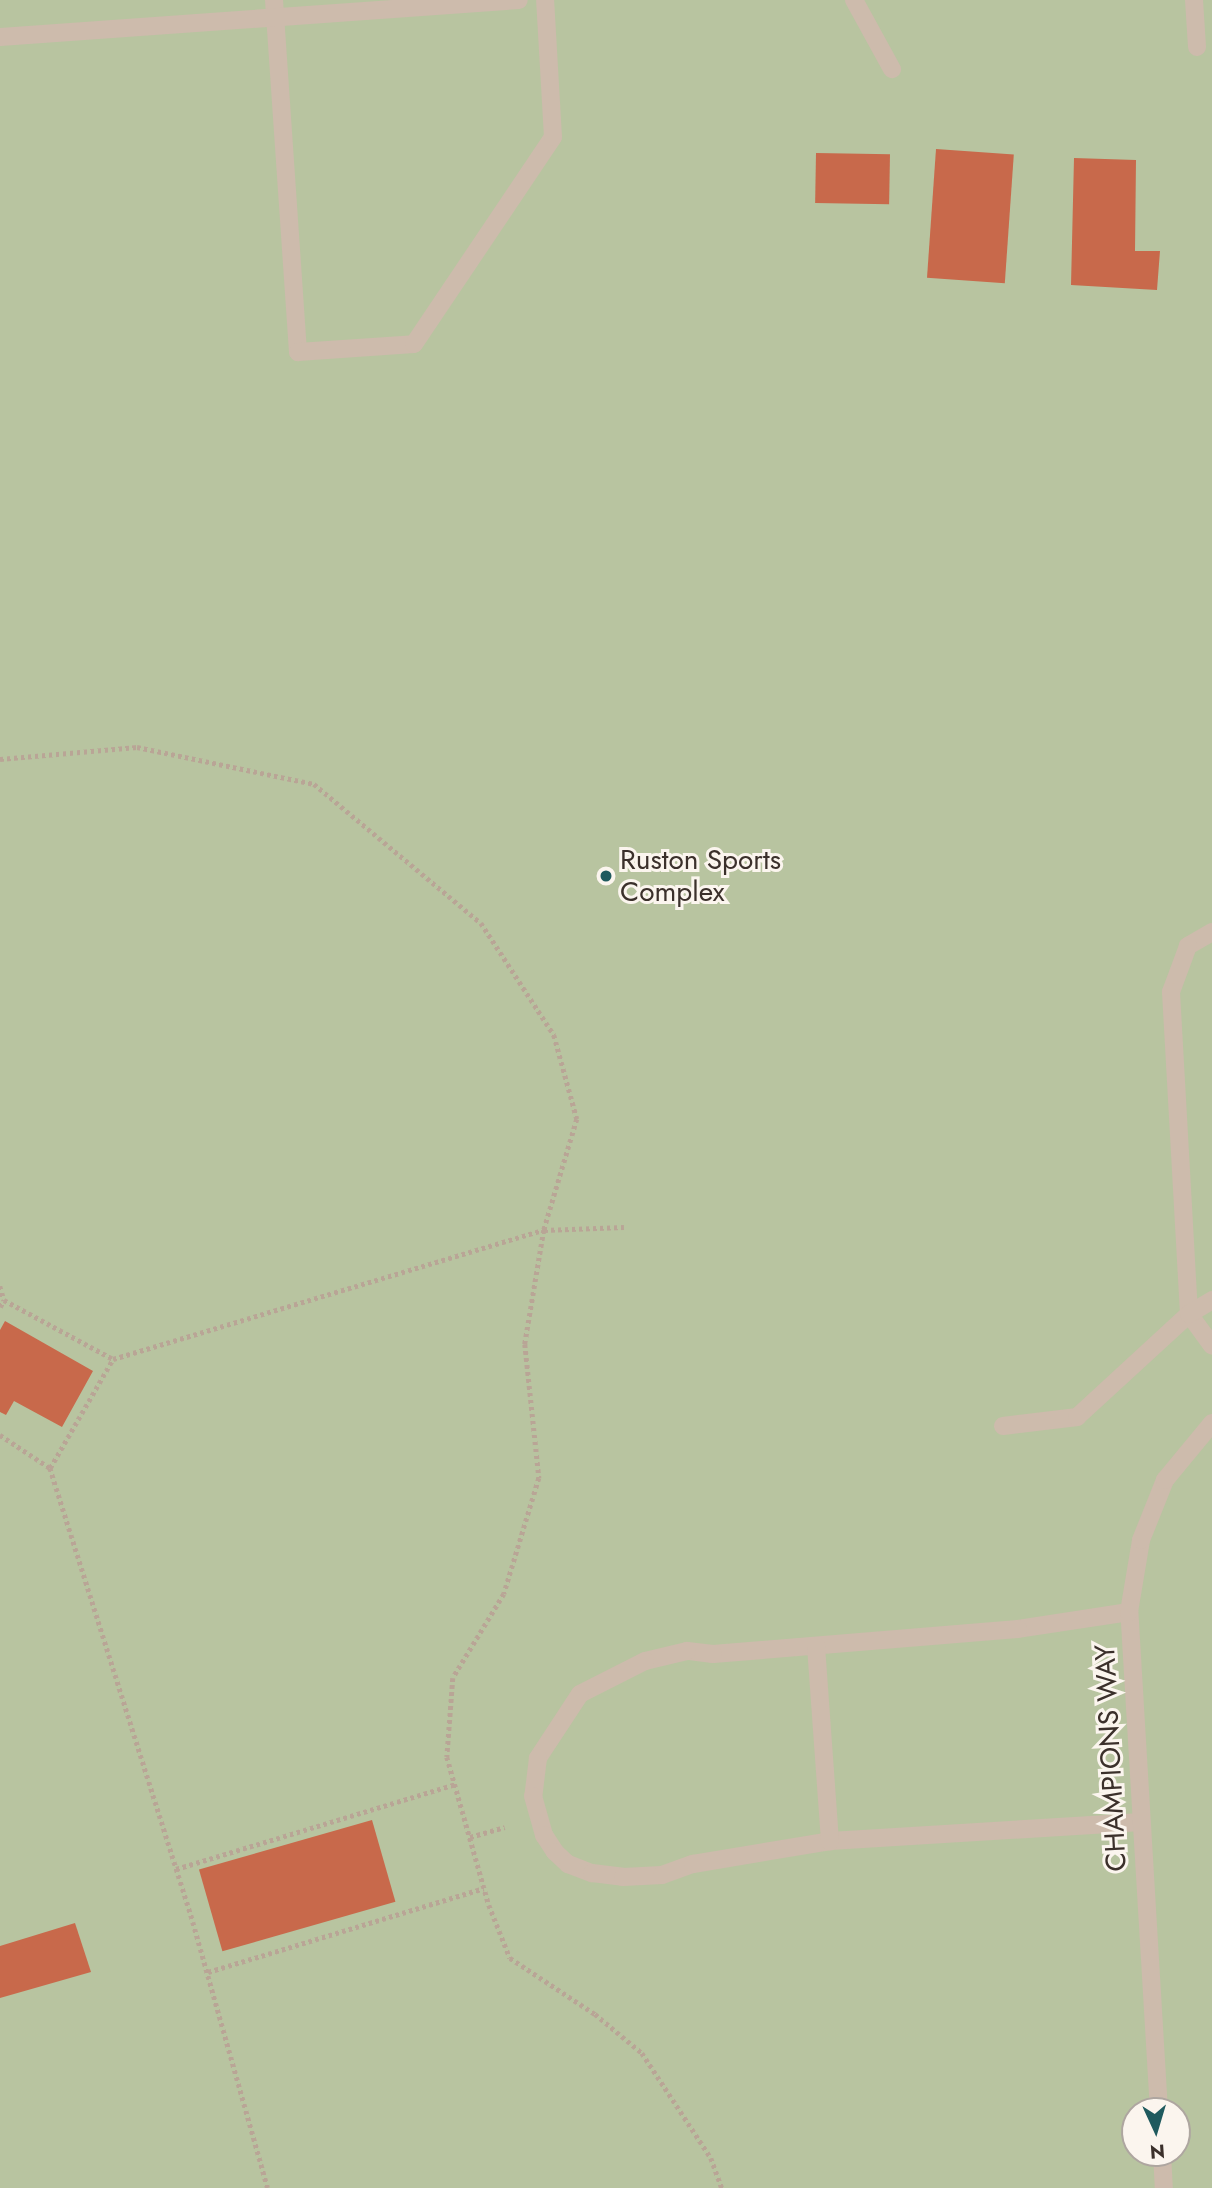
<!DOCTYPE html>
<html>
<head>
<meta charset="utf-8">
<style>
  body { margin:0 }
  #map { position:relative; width:1212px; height:2188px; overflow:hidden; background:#f4ebe1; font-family:Jost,sans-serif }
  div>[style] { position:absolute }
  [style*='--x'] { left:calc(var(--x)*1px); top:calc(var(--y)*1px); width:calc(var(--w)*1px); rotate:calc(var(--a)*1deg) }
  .green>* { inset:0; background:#b8c4a0 }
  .building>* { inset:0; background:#c8694b; transform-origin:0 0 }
  .path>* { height:4.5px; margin-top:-2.25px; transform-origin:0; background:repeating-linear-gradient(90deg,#b9a596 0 3.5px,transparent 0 7px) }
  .lane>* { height:18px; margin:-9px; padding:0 9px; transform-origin:9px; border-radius:9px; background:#cdbbac }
  .street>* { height:18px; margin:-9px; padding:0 9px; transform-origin:9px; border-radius:9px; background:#cdbbac }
  .dots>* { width:19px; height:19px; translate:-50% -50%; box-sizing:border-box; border:4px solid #fbf5ee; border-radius:50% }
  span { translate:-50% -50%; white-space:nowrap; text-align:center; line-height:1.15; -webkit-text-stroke:6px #fbf5ee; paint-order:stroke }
  .poi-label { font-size:28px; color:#3b302b }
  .left { translate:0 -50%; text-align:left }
  .street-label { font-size:28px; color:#3b302b }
  .north { position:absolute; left:1121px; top:2097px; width:70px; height:70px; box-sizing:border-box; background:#fbf5ee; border:2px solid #aea6a0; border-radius:50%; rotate:176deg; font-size:19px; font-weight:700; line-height:28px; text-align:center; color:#3b302b }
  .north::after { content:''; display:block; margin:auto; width:24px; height:32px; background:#1f5a5e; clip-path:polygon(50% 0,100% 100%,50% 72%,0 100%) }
</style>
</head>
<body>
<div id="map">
  <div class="green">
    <i style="clip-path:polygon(evenodd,0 0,1212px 0,1212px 2188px,0 2188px,0 0,1135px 2111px,1177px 2111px,1177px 2153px,1135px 2153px,1135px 2111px)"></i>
  </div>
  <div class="building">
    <i style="left:936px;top:149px;width:78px;height:129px;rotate:4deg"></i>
    <i style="left:816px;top:153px;width:74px;height:50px;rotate:1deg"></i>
    <i style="clip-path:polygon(1074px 158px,1136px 160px,1135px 251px,1160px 251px,1157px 290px,1071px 285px)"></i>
    <i style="clip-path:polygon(5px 1321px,93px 1371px,62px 1427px,14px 1401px,6px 1415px,0 1412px,0 1330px)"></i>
    <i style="left:372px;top:1820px;width:85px;height:180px;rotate:74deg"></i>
    <i style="clip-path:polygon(75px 1923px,91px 1972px,0 1998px,0 1946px)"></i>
  </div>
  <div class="path">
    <i style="--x:0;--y:759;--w:138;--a:-5"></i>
    <i style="--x:137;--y:747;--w:181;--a:11.8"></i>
    <i style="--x:314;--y:784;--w:217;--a:39.8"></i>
    <i style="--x:481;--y:923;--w:134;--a:56.9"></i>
    <i style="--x:554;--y:1035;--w:87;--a:74.7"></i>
    <i style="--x:577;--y:1119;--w:116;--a:106.6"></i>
    <i style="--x:544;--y:1230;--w:116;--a:99.5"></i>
    <i style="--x:525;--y:1344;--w:135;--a:84"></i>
    <i style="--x:539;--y:1478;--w:121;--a:106.8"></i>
    <i style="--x:504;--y:1594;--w:98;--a:121.3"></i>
    <i style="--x:453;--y:1678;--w:79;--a:94.3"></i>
    <i style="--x:447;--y:1757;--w:154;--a:74.2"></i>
    <i style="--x:489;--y:1905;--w:57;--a:68.4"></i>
    <i style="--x:510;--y:1958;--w:102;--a:33.4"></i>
    <i style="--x:595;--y:2014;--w:61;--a:39.7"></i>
    <i style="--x:642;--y:2053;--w:126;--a:56.7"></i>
    <i style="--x:711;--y:2158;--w:32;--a:70"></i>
    <i style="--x:0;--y:1286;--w:15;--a:74"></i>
    <i style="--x:0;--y:1307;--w:8;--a:-60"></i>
    <i style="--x:4;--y:1300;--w:124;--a:28.4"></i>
    <i style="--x:0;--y:1435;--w:60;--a:33.4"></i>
    <i style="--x:50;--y:1468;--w:126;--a:-60"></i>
    <i style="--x:113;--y:1359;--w:450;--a:-16.7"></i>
    <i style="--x:544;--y:1230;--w:80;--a:-2.1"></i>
    <i style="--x:50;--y:1468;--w:476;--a:72.5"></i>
    <i style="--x:193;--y:1922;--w:276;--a:74.3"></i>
    <i style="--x:470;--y:1837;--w:36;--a:-16"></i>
    <i style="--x:176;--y:1869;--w:292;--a:-16.9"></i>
    <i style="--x:208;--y:1972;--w:288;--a:-16.9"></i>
  </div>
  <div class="lane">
    <i style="--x:274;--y:0;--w:353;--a:86.1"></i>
    <i style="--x:298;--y:352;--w:116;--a:-3.9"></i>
    <i style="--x:414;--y:344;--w:249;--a:-56.1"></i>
    <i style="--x:553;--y:137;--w:137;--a:-93.3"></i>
    <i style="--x:854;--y:0;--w:79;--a:61.2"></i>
    <i style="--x:1194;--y:0;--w:47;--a:86.3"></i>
    <i style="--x:1212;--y:932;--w:28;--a:150"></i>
    <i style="--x:1188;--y:946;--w:49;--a:110.3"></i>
    <i style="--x:1171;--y:992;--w:323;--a:86.8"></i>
    <i style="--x:1189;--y:1314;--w:39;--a:54"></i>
    <i style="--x:1003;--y:1426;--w:75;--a:-6.9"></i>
    <i style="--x:1077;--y:1417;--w:152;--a:-42.6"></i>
    <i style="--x:1189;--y:1314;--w:27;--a:-31"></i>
    <i style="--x:1129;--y:1612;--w:112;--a:171.3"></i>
    <i style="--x:1018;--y:1629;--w:306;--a:175.3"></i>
    <i style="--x:713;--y:1654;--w:26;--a:-173"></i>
    <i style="--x:687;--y:1651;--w:43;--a:166.6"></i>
    <i style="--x:645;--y:1661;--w:73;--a:153.1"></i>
    <i style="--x:580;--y:1694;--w:77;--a:123.3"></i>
    <i style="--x:538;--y:1758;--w:38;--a:97"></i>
    <i style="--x:533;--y:1796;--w:41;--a:74.2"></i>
    <i style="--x:544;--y:1835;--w:20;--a:57"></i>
    <i style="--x:555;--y:1852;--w:18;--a:43"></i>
    <i style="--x:568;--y:1864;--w:26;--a:21"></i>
    <i style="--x:592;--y:1873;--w:31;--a:7"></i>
    <i style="--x:623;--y:1877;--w:39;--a:-3"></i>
    <i style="--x:662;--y:1875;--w:33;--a:-20"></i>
    <i style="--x:693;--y:1864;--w:139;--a:-9.5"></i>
    <i style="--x:830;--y:1841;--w:312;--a:-3.5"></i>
    <i style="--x:816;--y:1646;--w:196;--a:85.9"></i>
  </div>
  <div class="street">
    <i style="--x:0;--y:37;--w:520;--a:-4.08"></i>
    <i style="--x:1159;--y:2111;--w:500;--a:-93.4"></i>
    <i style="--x:1129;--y:1612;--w:73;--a:-80.5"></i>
    <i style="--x:1141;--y:1540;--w:65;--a:-68.2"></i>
    <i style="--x:1165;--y:1480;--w:74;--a:-50.5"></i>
    <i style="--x:1162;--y:2153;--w:35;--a:87"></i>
  </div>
  <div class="dots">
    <i style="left:606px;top:876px;background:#1f5a5e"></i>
  </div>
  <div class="poi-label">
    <span class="left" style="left:620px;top:876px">Ruston Sports<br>Complex</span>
  </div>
  <div class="street-label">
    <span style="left:1111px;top:1758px;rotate:-93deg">CHAMPIONS WAY</span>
  </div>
  <div class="north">N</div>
</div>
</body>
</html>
